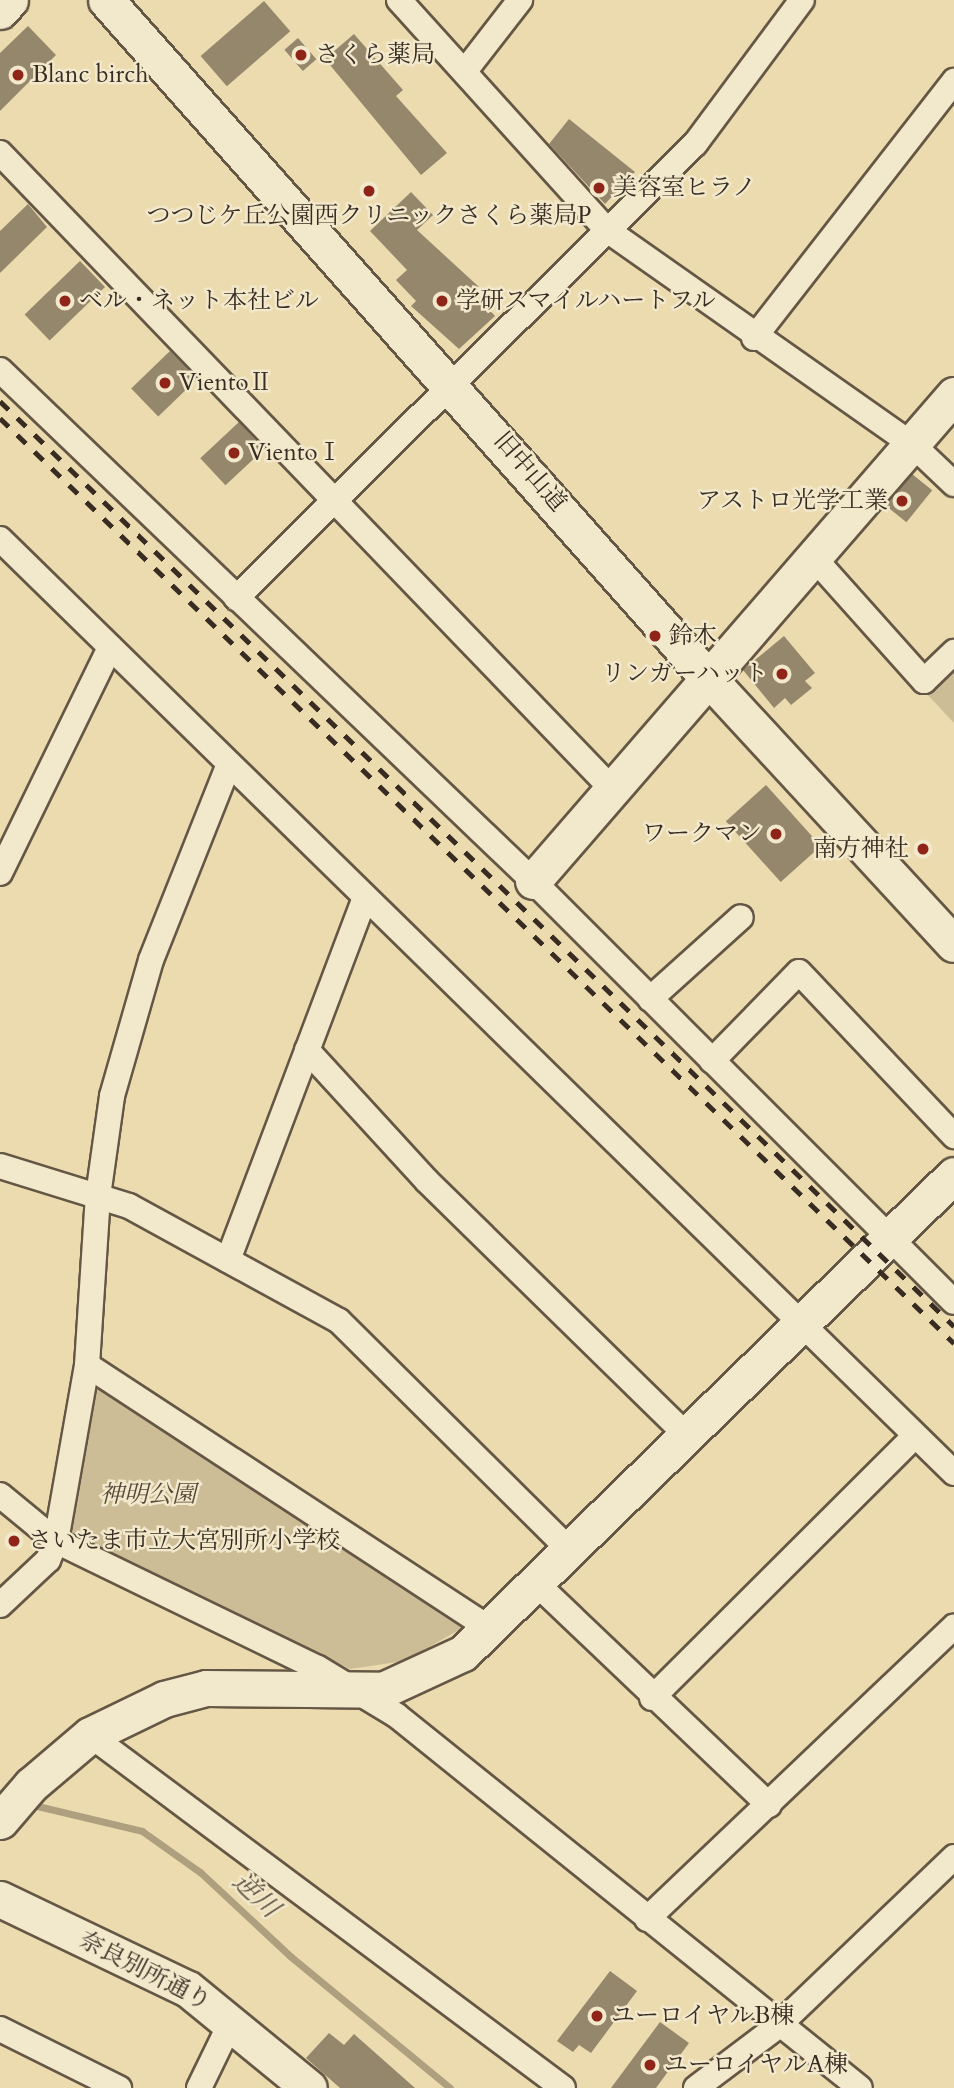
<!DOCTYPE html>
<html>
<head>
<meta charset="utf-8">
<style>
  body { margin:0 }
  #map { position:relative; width:954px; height:2088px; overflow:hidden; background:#ebdbaf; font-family:Cardo,"Noto Serif JP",serif }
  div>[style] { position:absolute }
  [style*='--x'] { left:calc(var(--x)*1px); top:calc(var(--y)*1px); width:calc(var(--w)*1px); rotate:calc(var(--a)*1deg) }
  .green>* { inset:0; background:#cdbd97 }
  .stream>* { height:7px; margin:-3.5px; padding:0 3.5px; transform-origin:3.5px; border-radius:3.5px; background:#ae9f7f }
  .building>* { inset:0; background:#95876b; transform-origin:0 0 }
  .roads { filter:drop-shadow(2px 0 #655745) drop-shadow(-2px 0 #655745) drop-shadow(0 2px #655745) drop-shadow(0 -2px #655745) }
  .street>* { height:24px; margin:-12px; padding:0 12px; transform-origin:12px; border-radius:12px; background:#f2e8cb }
  .secondary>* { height:35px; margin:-17.5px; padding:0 17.5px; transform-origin:17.5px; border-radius:17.5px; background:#f2e8cb }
  .rail>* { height:5px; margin-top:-2.5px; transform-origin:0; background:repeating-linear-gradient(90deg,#382b22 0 12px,transparent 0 24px) }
  .dots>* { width:19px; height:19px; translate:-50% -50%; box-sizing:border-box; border:4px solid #f2e8cb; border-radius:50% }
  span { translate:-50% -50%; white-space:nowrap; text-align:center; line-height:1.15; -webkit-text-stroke:5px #f2e8cb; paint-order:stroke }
  .poi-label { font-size:24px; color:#382b22 }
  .left { translate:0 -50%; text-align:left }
  .right { translate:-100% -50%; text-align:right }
  .street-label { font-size:24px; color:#382b22 }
  .park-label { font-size:24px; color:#564839; font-style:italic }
  .water-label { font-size:26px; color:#5b4e3e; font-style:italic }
</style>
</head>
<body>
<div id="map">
  <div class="green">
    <i style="clip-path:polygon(954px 665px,954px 723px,925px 692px)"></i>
    <i style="clip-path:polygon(104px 1385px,466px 1626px,404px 1661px,350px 1669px,72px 1533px,97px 1389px)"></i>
  </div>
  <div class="stream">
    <i style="--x:29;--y:1804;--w:116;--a:13.4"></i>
    <i style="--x:142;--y:1831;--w:71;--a:35.3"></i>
    <i style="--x:200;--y:1872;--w:123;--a:43"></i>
    <i style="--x:290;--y:1956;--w:207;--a:39.5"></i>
  </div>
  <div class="building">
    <i style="left:264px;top:1px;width:40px;height:84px;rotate:49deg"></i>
    <i style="clip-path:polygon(28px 26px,56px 55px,0 111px,0 53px)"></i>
    <i style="clip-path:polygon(354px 34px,403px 90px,396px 96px,447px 153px,421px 175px,325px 59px)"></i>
    <i style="left:298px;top:38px;width:28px;height:18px;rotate:49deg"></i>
    <i style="clip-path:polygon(569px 119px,635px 172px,605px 204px,549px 144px)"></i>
    <i style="clip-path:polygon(411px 192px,433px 215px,417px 230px,479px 287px,473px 293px,495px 316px,459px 349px,411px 306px,416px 301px,396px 280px,407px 270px,370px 231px)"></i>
    <i style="clip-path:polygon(28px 204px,47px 227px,0 273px,0 231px)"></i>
    <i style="left:80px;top:261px;width:36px;height:77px;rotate:46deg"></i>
    <i style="left:170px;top:351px;width:39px;height:54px;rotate:46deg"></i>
    <i style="left:239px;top:422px;width:37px;height:53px;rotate:47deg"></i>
    <i style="left:912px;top:474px;width:26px;height:41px;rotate:39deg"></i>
    <i style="clip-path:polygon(784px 636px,815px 673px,805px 681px,812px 688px,791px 705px,785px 698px,774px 708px,743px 670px)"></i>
    <i style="left:766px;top:785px;width:82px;height:54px;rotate:48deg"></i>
    <i style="clip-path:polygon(610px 1971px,637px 1991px,591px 2053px,579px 2045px,573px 2052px,557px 2041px)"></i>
    <i style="clip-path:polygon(660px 2022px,689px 2043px,656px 2088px,611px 2088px)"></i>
    <i style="clip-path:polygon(329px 2033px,344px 2045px,354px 2034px,415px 2088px,340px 2088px,306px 2058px)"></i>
  </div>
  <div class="roads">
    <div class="street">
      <i style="--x:399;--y:0;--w:310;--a:47.9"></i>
      <i style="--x:607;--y:230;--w:373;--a:35.1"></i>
      <i style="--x:912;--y:444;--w:58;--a:43.6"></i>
      <i style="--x:465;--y:71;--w:90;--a:-52.2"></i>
      <i style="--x:0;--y:153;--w:884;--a:46.1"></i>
      <i style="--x:754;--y:338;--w:326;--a:-52.1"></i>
      <i style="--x:0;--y:370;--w:738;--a:43.79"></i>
      <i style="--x:533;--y:881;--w:595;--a:45"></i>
      <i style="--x:0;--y:539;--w:1335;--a:44.39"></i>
      <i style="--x:814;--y:558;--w:165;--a:48.2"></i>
      <i style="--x:924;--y:681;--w:42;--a:-44"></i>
      <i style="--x:236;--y:598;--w:646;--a:-44.69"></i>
      <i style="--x:695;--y:144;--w:179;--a:-53.4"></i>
      <i style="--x:0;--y:873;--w:251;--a:-64"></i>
      <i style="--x:650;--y:999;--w:122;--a:-42"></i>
      <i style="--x:307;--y:1050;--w:178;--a:47.5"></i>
      <i style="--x:427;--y:1181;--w:367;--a:44.4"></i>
      <i style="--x:712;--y:1061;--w:124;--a:-45.7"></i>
      <i style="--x:799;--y:972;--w:226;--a:46.6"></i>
      <i style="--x:0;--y:1166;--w:135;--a:17.2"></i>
      <i style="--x:129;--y:1206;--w:239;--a:28.7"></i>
      <i style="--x:339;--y:1321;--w:327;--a:44.8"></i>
      <i style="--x:228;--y:1260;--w:387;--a:-69.3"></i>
      <i style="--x:87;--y:1365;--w:482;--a:33.2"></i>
      <i style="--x:0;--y:1495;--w:72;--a:39.4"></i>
      <i style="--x:56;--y:1541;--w:291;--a:25.9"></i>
      <i style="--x:318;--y:1668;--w:91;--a:31.1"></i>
      <i style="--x:396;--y:1715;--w:595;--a:38.8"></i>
      <i style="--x:538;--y:1585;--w:319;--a:43.6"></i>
      <i style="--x:0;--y:1605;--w:66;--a:-43.2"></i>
      <i style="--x:48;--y:1560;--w:21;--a:-67"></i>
      <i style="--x:56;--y:1541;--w:179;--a:-80"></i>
      <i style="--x:87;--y:1365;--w:169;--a:-86.3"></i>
      <i style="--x:98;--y:1196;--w:101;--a:-82"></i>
      <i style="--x:112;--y:1096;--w:141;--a:-74"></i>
      <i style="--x:151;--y:960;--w:211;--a:-68.3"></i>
      <i style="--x:652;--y:1698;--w:371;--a:-44.9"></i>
      <i style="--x:90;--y:1735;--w:590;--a:36.73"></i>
      <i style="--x:647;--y:1919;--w:424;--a:-43.6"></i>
      <i style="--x:0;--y:2029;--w:133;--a:26.4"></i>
      <i style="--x:199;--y:2088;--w:76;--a:-64.1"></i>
      <i style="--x:696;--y:2088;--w:103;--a:-37.1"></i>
      <i style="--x:778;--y:2026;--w:244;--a:-43.8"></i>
    </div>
    <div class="secondary">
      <i style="--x:106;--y:0;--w:910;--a:48.39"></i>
      <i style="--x:710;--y:680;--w:359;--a:47.3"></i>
      <i style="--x:0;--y:11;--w:15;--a:-48"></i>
      <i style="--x:533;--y:881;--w:643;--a:-49.1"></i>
      <i style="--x:0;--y:1821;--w:48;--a:-49.3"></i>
      <i style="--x:31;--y:1785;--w:77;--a:-40.3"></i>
      <i style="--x:90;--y:1735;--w:82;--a:-25.9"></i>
      <i style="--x:164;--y:1699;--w:43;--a:-14.7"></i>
      <i style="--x:206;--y:1688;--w:177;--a:0.6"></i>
      <i style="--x:383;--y:1690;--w:88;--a:-24.8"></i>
      <i style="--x:463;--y:1653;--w:685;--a:-44.23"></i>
      <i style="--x:0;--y:1899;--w:208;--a:25.6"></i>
      <i style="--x:188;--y:1989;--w:156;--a:39.3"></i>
    </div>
  </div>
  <div class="rail">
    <i style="--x:0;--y:401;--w:1329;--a:44.12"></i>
    <i style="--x:0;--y:418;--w:1329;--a:44.12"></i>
  </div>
  <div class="dots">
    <i style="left:301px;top:55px;background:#8f2418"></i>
    <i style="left:18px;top:75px;background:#8f2418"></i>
    <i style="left:599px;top:188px;background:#8f2418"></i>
    <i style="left:369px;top:191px;background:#8f2418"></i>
    <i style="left:65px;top:301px;background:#8f2418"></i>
    <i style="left:442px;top:301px;background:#8f2418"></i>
    <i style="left:165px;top:383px;background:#8f2418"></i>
    <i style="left:234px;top:453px;background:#8f2418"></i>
    <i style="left:902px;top:501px;background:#8f2418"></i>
    <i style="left:655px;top:636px;background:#8f2418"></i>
    <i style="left:782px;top:674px;background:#8f2418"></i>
    <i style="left:776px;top:834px;background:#8f2418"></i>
    <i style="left:923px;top:849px;background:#8f2418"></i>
    <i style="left:14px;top:1541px;background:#8f2418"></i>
    <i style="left:597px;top:2016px;background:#8f2418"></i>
    <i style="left:650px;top:2065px;background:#8f2418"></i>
  </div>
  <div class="poi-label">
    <span class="left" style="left:315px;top:55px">さくら薬局</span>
    <span class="left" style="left:32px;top:75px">Blanc birch</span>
    <span class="left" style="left:613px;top:188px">美容室ヒラノ</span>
    <span style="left:369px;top:216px">つつじケ丘公園西クリニックさくら薬局P</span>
    <span class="left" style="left:79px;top:301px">ベル・ネット本社ビル</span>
    <span class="left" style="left:456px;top:301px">学研スマイルハートフル</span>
    <span class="left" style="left:179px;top:383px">VientoⅡ</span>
    <span class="left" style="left:248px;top:453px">VientoⅠ</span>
    <span class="right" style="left:888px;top:501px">アストロ光学工業</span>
    <span class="left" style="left:669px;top:636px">鈴木</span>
    <span class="right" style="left:768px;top:674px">リンガーハット</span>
    <span class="right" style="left:762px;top:834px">ワークマン</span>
    <span class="right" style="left:909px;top:849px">南方神社</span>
    <span class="left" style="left:28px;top:1541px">さいたま市立大宮別所小学校</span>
    <span class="left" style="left:611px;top:2016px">ユーロイヤルB棟</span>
    <span class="left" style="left:664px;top:2065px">ユーロイヤルA棟</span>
  </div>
  <div class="street-label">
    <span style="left:530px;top:472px;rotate:49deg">旧中山道</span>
    <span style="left:145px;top:1971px;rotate:27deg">奈良別所通り</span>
  </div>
  <div class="park-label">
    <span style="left:148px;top:1495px">神明公園</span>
  </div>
  <div class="water-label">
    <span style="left:256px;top:1895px;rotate:43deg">逆川</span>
  </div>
</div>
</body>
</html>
